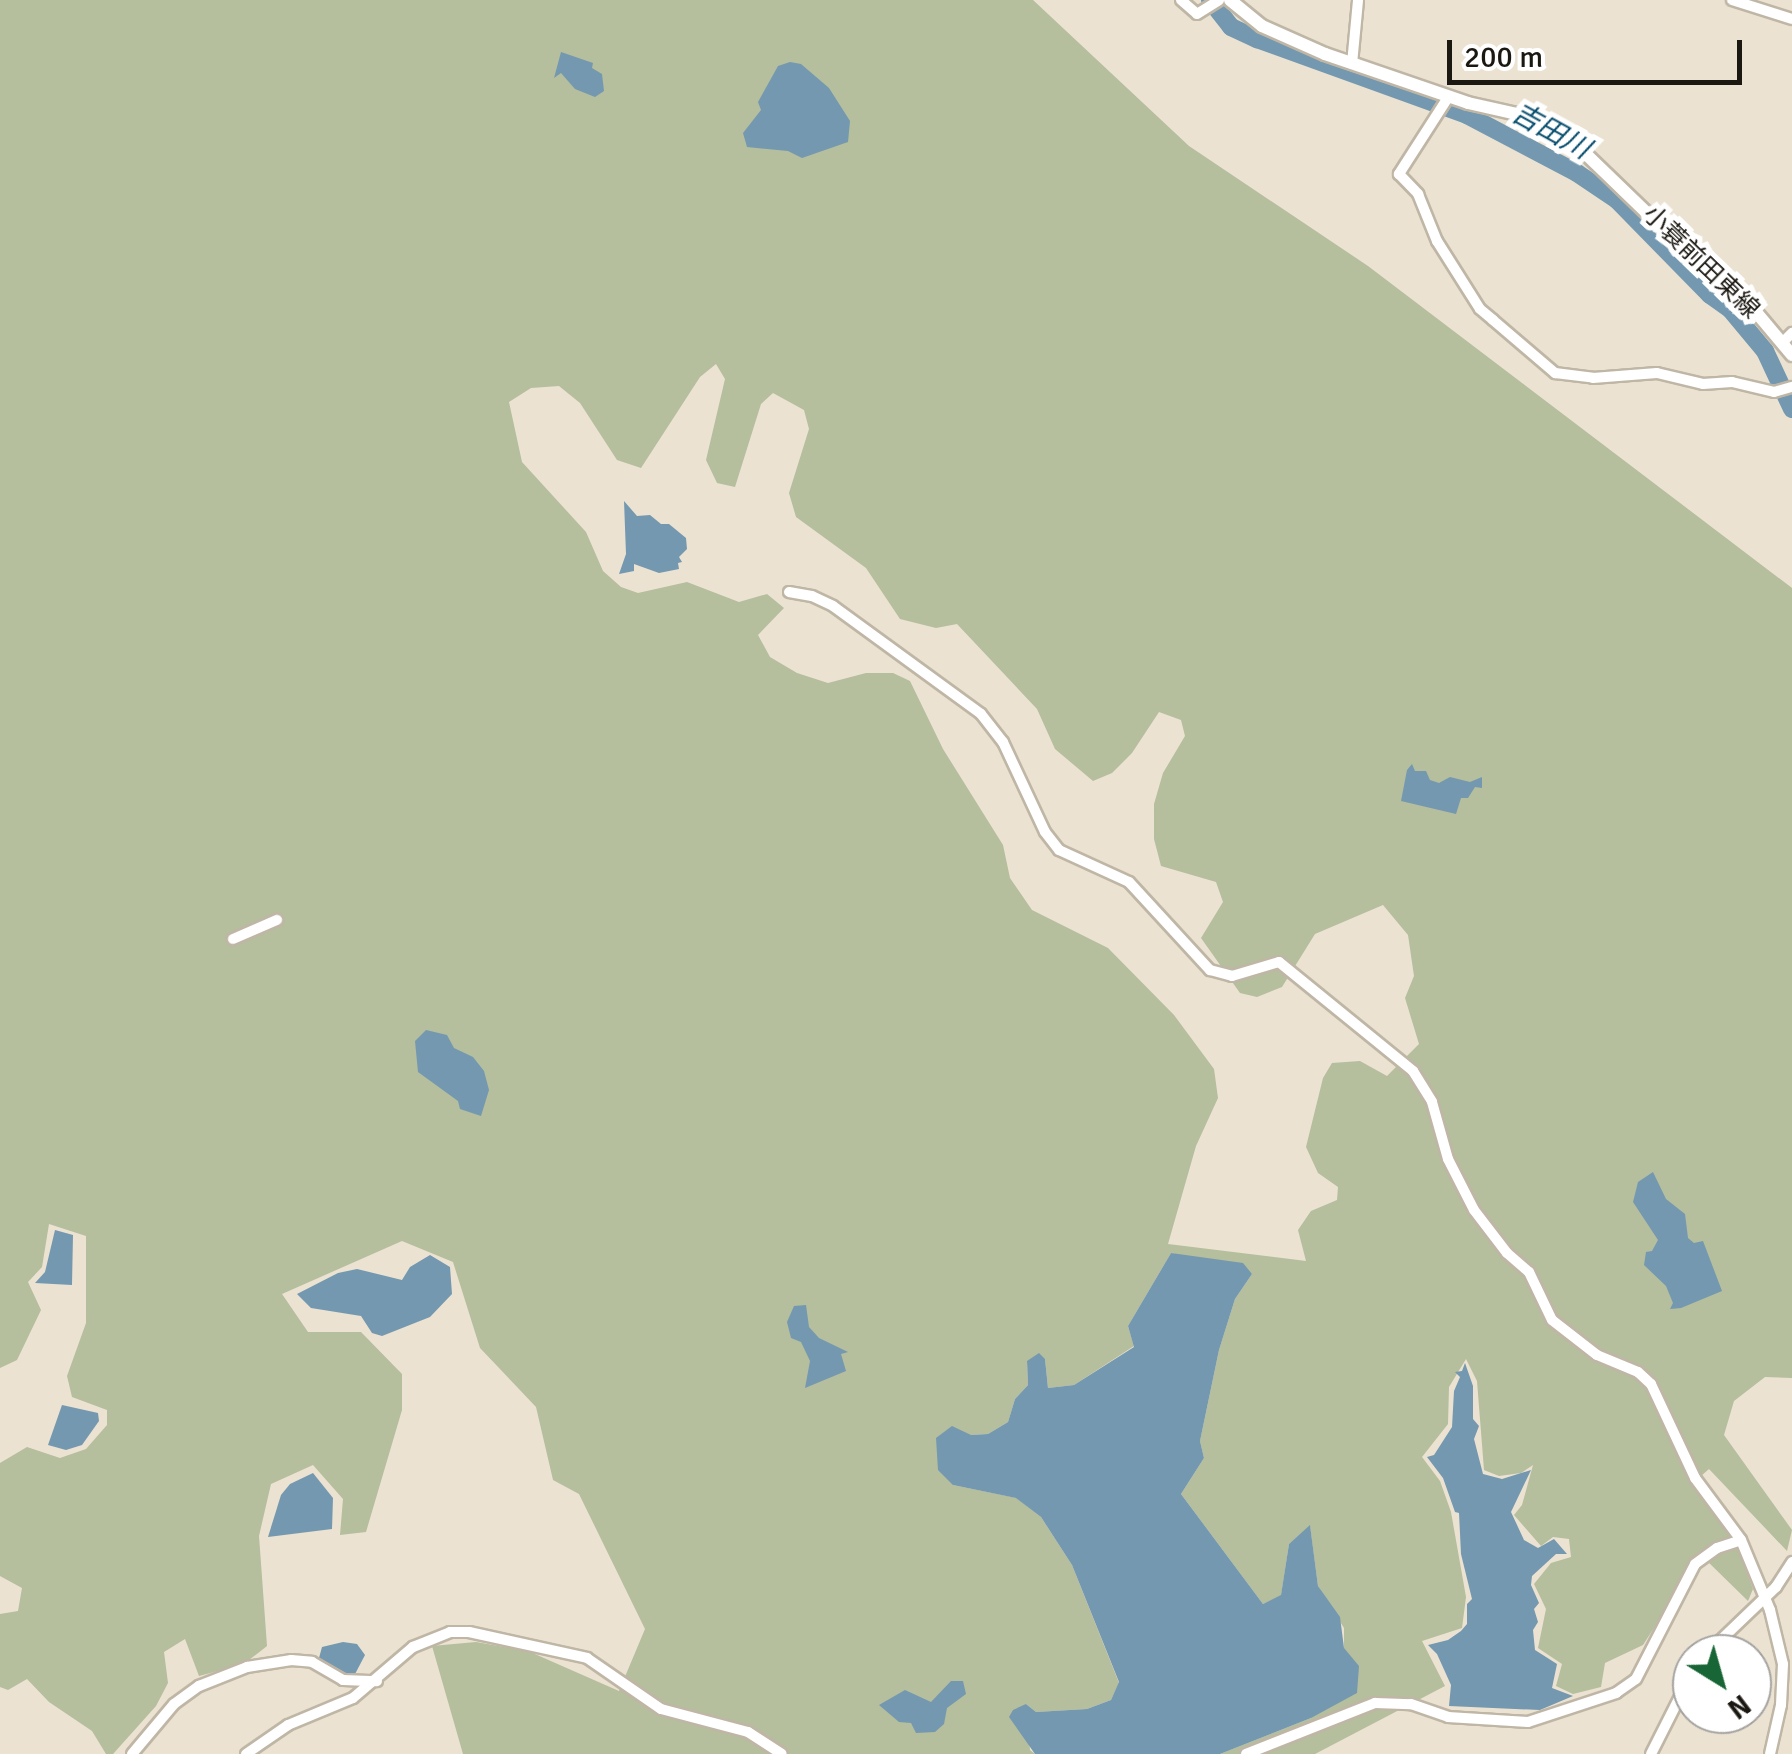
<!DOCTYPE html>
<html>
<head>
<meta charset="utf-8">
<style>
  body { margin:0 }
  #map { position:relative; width:1792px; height:1754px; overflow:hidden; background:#ebe2d1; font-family:Signika,"Noto Sans JP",sans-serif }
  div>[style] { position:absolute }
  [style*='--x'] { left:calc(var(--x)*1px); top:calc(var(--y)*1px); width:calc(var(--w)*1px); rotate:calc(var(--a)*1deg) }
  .green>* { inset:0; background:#b5be9d }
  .water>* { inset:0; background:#7398b0 }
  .river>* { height:18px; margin:-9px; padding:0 9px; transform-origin:9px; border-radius:9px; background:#7398b0 }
  .roads { filter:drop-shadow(2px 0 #bfb6a6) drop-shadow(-2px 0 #bfb6a6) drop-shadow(0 2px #bfb6a6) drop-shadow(0 -2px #bfb6a6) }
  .minor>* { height:10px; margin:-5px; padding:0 5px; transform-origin:5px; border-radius:5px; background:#fff }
  .major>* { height:12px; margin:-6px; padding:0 6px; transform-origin:6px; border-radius:6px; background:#fff }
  span { translate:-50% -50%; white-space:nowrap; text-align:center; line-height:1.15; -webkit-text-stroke:10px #fff; paint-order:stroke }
  .street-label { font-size:25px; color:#1b1812 }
  .water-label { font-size:28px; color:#064d6e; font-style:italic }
  .north { position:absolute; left:1672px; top:1634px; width:100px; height:100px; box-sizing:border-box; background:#fff; border:2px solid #a4a3a0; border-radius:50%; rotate:143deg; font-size:28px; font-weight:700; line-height:40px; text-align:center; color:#1b1812 }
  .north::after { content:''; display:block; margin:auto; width:35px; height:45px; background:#186635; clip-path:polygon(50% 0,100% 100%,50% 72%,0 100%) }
  .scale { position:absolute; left:1447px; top:40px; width:295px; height:45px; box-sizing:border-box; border:5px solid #1b1812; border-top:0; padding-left:12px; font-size:30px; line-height:35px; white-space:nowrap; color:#1b1812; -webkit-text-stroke:8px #fff; paint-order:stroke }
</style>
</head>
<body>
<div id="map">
  <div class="green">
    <i style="clip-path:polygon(evenodd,0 0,1033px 0,1189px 146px,1368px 266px,1792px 588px,1792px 1378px,1765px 1377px,1734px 1401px,1724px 1435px,1792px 1530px,1787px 1551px,1709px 1469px,1692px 1484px,1732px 1534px,1753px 1589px,1748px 1601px,1701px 1555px,1643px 1645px,1605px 1663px,1601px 1687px,1573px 1694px,1556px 1686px,1562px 1664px,1538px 1648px,1546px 1609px,1534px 1584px,1551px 1563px,1571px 1557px,1569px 1539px,1553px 1537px,1541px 1546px,1514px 1515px,1522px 1505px,1533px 1465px,1521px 1473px,1499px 1476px,1484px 1470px,1477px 1381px,1466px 1359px,1449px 1387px,1448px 1424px,1422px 1457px,1440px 1481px,1451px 1512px,1466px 1597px,1462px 1628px,1422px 1641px,1445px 1686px,1315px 1754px,1220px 1754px,1311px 1718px,1344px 1648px,1344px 1628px,1318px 1586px,1310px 1526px,1289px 1544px,1281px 1596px,1263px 1604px,1181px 1494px,1204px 1458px,1200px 1441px,1219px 1350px,1235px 1299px,1252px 1274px,1171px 1253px,1128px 1326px,1134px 1346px,1074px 1385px,1048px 1388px,1045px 1359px,1027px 1361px,1028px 1385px,1015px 1399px,1008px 1422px,988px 1434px,971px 1435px,953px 1485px,1017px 1498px,1041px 1517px,1072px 1565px,1119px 1683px,1111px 1700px,1087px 1709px,1036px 1712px,1026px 1704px,1030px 1750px,1035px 1754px,463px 1754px,432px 1646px,476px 1642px,528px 1651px,619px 1691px,645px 1629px,579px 1494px,553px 1480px,536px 1407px,480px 1348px,453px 1262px,402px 1241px,282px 1294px,308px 1332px,361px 1332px,402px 1374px,402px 1410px,366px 1532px,340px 1535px,343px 1499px,313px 1465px,271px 1484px,259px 1536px,267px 1646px,244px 1664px,199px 1676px,185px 1639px,164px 1652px,168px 1683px,156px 1706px,113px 1754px,106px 1754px,92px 1731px,49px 1702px,27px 1679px,8px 1690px,0 1687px,0 1614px,18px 1611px,22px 1588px,0 1576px,0 1463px,27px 1447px,60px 1458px,86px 1449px,107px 1425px,107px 1410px,72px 1397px,67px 1376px,86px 1323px,86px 1236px,49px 1224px,42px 1267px,28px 1282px,41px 1310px,17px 1360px,0 1368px,0 0,716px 364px,725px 379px,706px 460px,717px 483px,735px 487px,761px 404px,773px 393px,804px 410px,809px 429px,789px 493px,796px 517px,866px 568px,900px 619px,936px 628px,957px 624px,1037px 709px,1055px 749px,1093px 781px,1112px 773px,1132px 753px,1159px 712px,1181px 720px,1185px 736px,1163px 773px,1154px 804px,1154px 839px,1161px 866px,1216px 882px,1223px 902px,1201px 938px,1240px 993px,1257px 997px,1282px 987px,1315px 934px,1383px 905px,1408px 935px,1414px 976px,1405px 998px,1419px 1044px,1387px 1076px,1360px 1061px,1332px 1063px,1323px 1078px,1306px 1147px,1318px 1173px,1338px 1187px,1337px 1200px,1311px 1211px,1298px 1230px,1306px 1261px,1168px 1244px,1196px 1146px,1218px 1098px,1214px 1069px,1174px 1015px,1108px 948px,1032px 910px,1010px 878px,1003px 845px,943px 749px,910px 681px,893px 673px,866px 673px,828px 683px,797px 673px,770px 657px,758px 635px,784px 608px,767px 594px,739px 602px,687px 582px,638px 593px,621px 587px,603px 571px,586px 532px,522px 462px,509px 402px,531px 388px,559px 386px,580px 403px,617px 460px,641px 468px,700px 377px,716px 364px)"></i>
  </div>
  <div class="water">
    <i style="clip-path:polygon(561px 52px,593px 63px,592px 68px,602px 74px,604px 91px,595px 97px,575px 89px,561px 73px,554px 78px)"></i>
    <i style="clip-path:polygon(790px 62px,801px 64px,829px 88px,850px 121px,848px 142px,802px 158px,788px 151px,747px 147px,743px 133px,761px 110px,758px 102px,778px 66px)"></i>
    <i style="clip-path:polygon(624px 501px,637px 516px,650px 515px,661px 524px,669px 524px,686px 538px,687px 549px,679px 557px,682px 562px,678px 563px,679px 569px,659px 573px,634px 564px,634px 571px,619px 574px,626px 554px)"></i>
    <i style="clip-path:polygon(1412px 764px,1415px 771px,1426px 771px,1430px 780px,1439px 783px,1450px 777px,1470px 782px,1482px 777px,1482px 788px,1475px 787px,1468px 798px,1461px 798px,1456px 814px,1401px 801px,1407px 770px)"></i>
    <i style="clip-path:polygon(426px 1030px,447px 1035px,454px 1048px,473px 1057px,484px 1071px,489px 1090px,481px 1116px,460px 1109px,458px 1101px,418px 1072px,415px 1041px)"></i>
    <i style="clip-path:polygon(1653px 1172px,1666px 1199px,1685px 1214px,1688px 1238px,1694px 1243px,1703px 1241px,1722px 1291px,1681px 1308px,1670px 1309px,1673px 1303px,1666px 1286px,1644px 1265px,1646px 1252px,1652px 1251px,1658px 1240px,1633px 1202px,1638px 1182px)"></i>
    <i style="clip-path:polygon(55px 1230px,73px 1235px,72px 1285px,35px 1283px,45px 1272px)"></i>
    <i style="clip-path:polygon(1171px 1253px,1243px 1263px,1252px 1274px,1235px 1299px,1219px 1350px,1200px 1441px,1204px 1458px,1181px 1494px,1263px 1604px,1281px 1595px,1289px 1544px,1310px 1525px,1318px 1586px,1340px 1617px,1344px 1648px,1359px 1666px,1357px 1693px,1311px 1718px,1220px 1754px,1035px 1754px,1009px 1717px,1013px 1710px,1026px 1704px,1036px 1712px,1087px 1709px,1111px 1700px,1119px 1682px,1072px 1565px,1041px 1517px,1016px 1498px,953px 1485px,938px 1470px,936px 1438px,952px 1426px,971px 1435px,988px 1434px,1008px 1422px,1015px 1399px,1028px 1385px,1027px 1361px,1039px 1353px,1045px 1359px,1048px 1388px,1074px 1385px,1134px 1347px,1128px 1326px)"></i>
    <i style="clip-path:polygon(430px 1255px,450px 1267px,452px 1294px,430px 1317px,382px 1336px,372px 1333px,361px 1316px,311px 1308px,297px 1294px,338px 1273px,357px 1269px,402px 1280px,410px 1267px)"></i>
    <i style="clip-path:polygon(806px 1305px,809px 1327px,819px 1338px,848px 1352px,841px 1354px,846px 1371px,805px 1388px,810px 1361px,801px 1342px,791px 1338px,787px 1322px,794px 1306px)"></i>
    <i style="clip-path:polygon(1465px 1363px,1473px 1386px,1473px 1419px,1479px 1426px,1474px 1439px,1483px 1474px,1502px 1479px,1531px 1470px,1511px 1512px,1524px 1540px,1538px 1548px,1554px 1539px,1567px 1554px,1556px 1554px,1532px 1576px,1531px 1585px,1539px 1603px,1534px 1609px,1538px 1622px,1533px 1630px,1535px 1650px,1557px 1664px,1552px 1688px,1573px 1696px,1540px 1710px,1449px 1706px,1451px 1685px,1437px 1654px,1428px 1645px,1448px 1640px,1461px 1631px,1467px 1624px,1467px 1604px,1472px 1599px,1461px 1554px,1459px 1513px,1455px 1512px,1443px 1478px,1427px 1457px,1434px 1455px,1452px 1427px,1454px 1391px,1460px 1377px,1455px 1372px,1462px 1371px)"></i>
    <i style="clip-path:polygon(62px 1405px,98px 1413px,99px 1421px,82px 1445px,66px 1450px,48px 1445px)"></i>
    <i style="clip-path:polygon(313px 1473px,333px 1498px,332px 1529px,268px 1537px,281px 1495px,290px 1484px)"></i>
    <i style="clip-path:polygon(343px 1642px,357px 1644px,365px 1655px,354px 1676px,329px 1671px,319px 1658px,322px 1647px)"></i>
    <i style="clip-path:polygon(951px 1681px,963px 1681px,966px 1694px,947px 1708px,944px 1724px,935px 1732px,916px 1733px,911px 1723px,899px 1722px,879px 1705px,905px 1690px,931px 1702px)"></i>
  </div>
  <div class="river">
    <i style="--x:1210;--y:0;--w:34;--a:52"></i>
    <i style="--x:1231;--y:27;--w:29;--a:25"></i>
    <i style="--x:1257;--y:39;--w:223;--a:19.9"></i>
    <i style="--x:1467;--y:115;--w:124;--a:27.8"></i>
    <i style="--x:1577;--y:173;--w:48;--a:34"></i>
    <i style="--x:1617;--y:200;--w:133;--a:45.6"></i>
    <i style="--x:1710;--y:295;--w:24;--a:35"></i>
    <i style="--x:1730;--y:309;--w:55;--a:50.2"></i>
    <i style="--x:1765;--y:351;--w:64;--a:65"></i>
  </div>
  <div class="roads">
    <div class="minor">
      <i style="--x:1181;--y:0;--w:21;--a:41"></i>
      <i style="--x:1197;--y:14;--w:26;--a:-32"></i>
      <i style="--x:1732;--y:0;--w:63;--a:17.6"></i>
      <i style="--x:1352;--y:64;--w:64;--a:-84.6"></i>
      <i style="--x:1449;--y:96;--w:93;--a:122.7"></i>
      <i style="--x:1399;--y:174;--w:28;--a:46"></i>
      <i style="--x:1418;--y:194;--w:51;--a:68"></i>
      <i style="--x:1437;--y:241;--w:80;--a:57.7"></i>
      <i style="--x:1480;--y:309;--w:17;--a:40"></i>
      <i style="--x:1493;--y:320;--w:82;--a:40.5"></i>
      <i style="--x:1555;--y:373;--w:38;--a:7"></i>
      <i style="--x:1593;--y:378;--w:64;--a:-4.5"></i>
      <i style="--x:1657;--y:373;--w:47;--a:13.4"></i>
      <i style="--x:1703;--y:384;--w:29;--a:-4"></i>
      <i style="--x:1732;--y:382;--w:43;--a:13.4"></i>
      <i style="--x:1774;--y:392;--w:19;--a:-16"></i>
      <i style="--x:1783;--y:342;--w:13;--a:-45"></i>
      <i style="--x:789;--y:592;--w:23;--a:10"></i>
      <i style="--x:812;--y:596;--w:23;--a:25"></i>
      <i style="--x:833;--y:606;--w:183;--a:36.1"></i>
      <i style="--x:981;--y:714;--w:36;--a:52"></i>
      <i style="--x:1003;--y:742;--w:99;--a:65"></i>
      <i style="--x:1045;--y:832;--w:23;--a:52"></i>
      <i style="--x:1059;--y:850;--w:77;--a:24.6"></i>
      <i style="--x:1129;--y:882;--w:120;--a:47.4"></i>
      <i style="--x:1210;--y:970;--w:23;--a:15"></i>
      <i style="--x:1232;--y:976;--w:49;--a:-16.6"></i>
      <i style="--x:1279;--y:962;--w:173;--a:39.1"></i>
      <i style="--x:1413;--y:1071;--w:36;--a:58"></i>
      <i style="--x:1432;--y:1102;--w:59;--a:74.3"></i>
      <i style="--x:1448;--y:1159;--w:57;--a:63"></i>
      <i style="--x:1474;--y:1210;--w:54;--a:52.5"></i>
      <i style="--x:1507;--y:1253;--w:29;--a:41"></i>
      <i style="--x:1529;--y:1272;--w:53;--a:64.4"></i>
      <i style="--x:1552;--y:1320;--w:57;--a:37.9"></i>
      <i style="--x:1597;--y:1355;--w:44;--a:22.5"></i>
      <i style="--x:1638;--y:1372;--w:18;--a:43"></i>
      <i style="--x:1651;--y:1384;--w:104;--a:64.9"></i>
      <i style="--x:1695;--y:1478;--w:77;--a:53.4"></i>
      <i style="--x:1741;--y:1540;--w:76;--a:67.5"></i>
      <i style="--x:1770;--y:1610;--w:56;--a:76.5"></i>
      <i style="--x:1783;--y:1664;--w:41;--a:92.8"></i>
      <i style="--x:1781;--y:1705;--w:50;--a:102.7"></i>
      <i style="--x:233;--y:939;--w:48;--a:-23.4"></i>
      <i style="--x:1706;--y:1654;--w:97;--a:-43.7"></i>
      <i style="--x:1776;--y:1587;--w:30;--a:-57"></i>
      <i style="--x:132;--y:1754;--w:65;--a:-50"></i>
      <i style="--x:174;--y:1704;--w:31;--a:-36"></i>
      <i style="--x:199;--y:1686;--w:52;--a:-21.6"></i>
      <i style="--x:247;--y:1667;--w:45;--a:-9"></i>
      <i style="--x:291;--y:1660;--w:21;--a:5"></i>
      <i style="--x:312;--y:1662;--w:36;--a:30"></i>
      <i style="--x:343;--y:1680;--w:34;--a:2"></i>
      <i style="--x:246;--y:1754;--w:51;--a:-34.6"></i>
      <i style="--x:288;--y:1725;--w:70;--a:-22.6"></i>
      <i style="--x:353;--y:1698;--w:79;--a:-40.4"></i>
      <i style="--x:413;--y:1647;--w:40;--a:-22"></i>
      <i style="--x:450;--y:1632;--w:19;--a:0"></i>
      <i style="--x:469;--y:1632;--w:121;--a:12.4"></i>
      <i style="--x:587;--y:1658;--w:90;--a:34.6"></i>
      <i style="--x:661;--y:1709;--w:90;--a:14.8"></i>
      <i style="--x:748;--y:1732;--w:40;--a:32.9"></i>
      <i style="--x:1246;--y:1754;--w:139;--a:-21.6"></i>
      <i style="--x:1375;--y:1703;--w:36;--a:2"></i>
      <i style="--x:1411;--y:1704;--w:39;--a:19"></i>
      <i style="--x:1448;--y:1717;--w:80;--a:3.6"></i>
      <i style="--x:1528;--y:1722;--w:93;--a:-18.2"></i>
      <i style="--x:1616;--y:1693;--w:24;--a:-35"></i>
      <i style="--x:1636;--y:1679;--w:129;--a:-62.8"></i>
      <i style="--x:1695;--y:1564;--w:27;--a:-36"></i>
      <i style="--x:1717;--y:1548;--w:25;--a:-18"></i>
      <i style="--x:1651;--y:1754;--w:91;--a:-63.2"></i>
    </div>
    <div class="major">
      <i style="--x:1230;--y:0;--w:41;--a:39.1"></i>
      <i style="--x:1262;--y:26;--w:69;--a:24"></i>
      <i style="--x:1325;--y:54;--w:151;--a:18.9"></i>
      <i style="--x:1468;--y:103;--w:69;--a:12.6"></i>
      <i style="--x:1535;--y:118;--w:29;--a:25"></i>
      <i style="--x:1561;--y:130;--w:210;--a:44"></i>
      <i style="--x:1712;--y:276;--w:33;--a:31"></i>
      <i style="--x:1740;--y:293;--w:81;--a:50"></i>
    </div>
  </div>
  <div class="street-label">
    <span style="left:1701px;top:262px;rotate:44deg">小蓑前田東線</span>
  </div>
  <div class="water-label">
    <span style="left:1551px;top:131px;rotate:29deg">吉田川</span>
  </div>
  <div class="north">N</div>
  <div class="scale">200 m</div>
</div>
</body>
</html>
